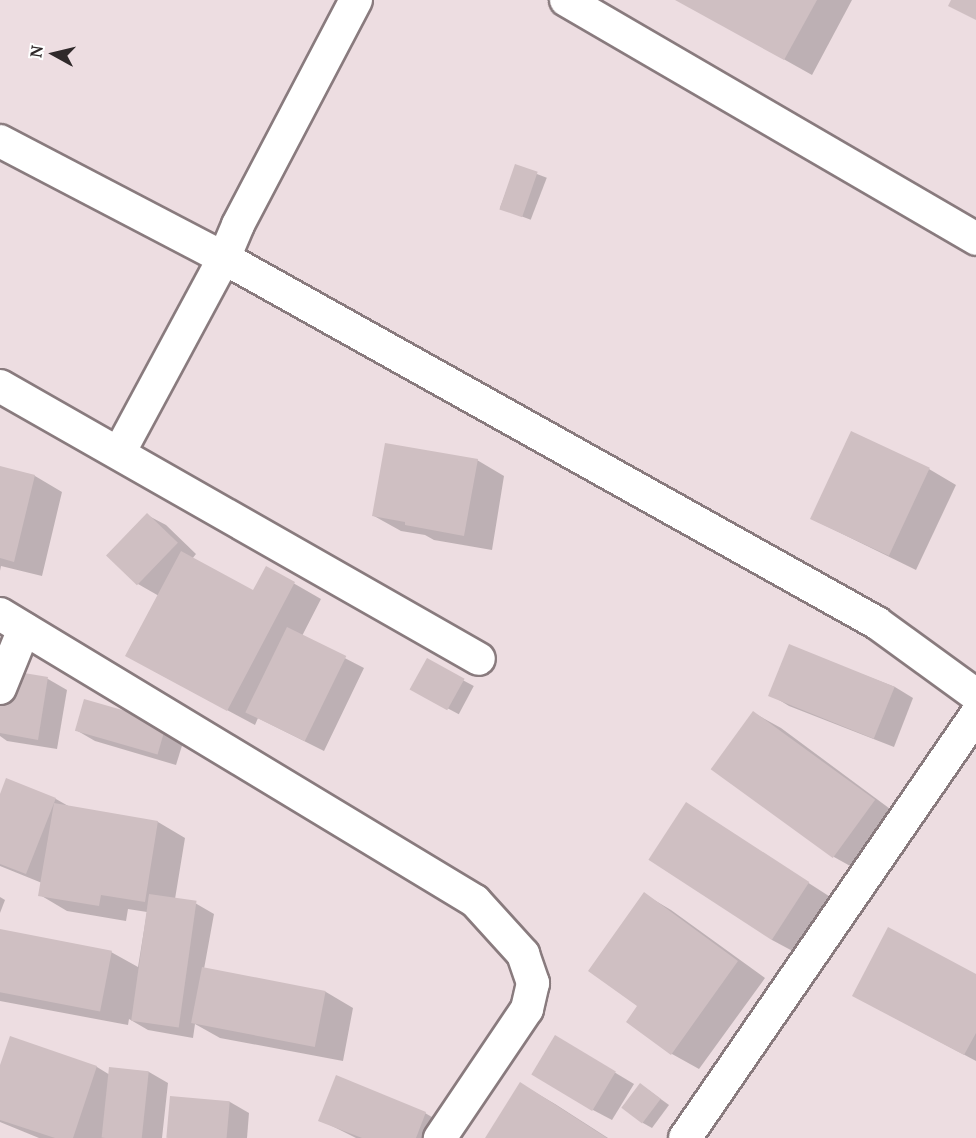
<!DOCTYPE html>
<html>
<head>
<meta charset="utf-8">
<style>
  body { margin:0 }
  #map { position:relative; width:976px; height:1138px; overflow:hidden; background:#eddde1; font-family:"PT Serif",serif }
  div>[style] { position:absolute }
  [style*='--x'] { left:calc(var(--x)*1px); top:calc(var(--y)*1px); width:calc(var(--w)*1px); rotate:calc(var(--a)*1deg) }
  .shadow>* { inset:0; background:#0003; transform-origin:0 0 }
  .building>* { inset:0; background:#cfbfc2; transform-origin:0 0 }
  .roads { filter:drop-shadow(2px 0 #897b7e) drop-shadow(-2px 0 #897b7e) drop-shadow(0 2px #897b7e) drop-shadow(0 -2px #897b7e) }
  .street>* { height:32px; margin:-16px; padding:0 16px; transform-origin:16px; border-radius:16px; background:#fff }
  span { translate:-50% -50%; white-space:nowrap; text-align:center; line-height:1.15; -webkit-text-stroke:5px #fff; paint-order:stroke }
  .north { position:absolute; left:24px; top:24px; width:60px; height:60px; -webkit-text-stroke:4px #fff; paint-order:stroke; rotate:278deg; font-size:16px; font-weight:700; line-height:24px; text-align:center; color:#2f292a }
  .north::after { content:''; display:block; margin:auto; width:21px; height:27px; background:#2f292a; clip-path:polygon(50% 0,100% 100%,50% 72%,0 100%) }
</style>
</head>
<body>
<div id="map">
  <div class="shadow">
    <i style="clip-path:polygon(678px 0,852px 0,812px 75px)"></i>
    <i style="left:516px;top:166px;width:33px;height:45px;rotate:21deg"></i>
    <i style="clip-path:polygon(477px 460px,504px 476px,492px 550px,434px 540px,425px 535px,401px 531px,374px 516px)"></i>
    <i style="clip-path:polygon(0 468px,35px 476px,62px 492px,42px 576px,1px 566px,0 571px)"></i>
    <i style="clip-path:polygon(929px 469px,956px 485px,916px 570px,812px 519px)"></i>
    <i style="clip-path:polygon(147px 515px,166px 525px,196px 554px,192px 559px,254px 592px,267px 568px,321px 599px,302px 636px,364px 668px,324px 751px,258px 718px,255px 725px,154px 671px,159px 596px,138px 584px)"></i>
    <i style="clip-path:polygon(789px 646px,895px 687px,913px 698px,894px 747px,789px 706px,771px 695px)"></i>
    <i style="left:427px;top:661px;width:53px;height:32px;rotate:28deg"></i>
    <i style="clip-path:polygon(0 671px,48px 679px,67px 690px,57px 749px,7px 741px,0 736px)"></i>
    <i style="clip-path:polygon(85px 701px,185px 736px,176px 765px,95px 741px,76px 730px)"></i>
    <i style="clip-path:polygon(754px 713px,781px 728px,901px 817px,861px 872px,834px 857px)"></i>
    <i style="clip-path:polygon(0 798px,56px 799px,70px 807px,158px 822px,185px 838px,175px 899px,195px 903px,214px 914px,204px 969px,326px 992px,353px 1008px,343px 1061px,220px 1038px,195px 1024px,193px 1038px,148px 1030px,129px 1019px,128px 1025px,0 1001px,0 931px,111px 952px,138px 967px,147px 912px,128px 909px,126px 921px,67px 911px,40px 895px,42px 883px,0 866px)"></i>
    <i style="clip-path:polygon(686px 804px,835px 900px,800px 955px,772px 940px)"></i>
    <i style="clip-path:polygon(644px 894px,671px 910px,765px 978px,699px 1069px,672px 1054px,628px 1021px,639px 1006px)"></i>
    <i style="clip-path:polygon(0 897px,5px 900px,0 913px)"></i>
    <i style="clip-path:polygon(976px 976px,976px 1061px,854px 996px)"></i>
    <i style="clip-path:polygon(11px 1038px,97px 1067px,110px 1075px,111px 1068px,149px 1072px,168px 1083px,162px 1138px,39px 1138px,0 1122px,0 1070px)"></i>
    <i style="clip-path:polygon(574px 1048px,634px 1084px,612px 1120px,593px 1110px)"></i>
    <i style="clip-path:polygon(521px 1084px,555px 1104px,608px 1138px,487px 1138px)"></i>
    <i style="clip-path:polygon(640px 1084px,669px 1105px,652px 1128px,643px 1123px)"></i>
    <i style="clip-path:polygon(171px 1098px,230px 1102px,249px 1113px,247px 1138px,168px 1138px)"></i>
    <i style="clip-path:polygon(425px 1113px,444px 1124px,438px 1138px,356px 1138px,320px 1120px)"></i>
  </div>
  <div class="building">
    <i style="clip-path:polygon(675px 0,817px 0,784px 60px)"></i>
    <i style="clip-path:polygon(951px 0,976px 0,976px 20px,948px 6px)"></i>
    <i style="left:515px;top:164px;width:24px;height:48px;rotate:19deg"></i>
    <i style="left:851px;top:431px;width:87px;height:97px;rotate:25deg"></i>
    <i style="clip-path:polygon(385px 443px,478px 459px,464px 536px,405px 525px,405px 522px,372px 516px)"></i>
    <i style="clip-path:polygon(0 466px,35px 475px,14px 562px,0 558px)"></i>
    <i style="left:147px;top:513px;width:43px;height:59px;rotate:44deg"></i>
    <i style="clip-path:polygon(181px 551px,253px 590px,266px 566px,295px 582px,227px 711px,125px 656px)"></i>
    <i style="left:287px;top:627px;width:66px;height:95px;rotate:26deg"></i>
    <i style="left:789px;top:644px;width:114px;height:56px;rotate:22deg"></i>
    <i style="left:427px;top:658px;width:43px;height:36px;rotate:29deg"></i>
    <i style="clip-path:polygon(0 669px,48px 677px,38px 740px,0 733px)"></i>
    <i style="left:84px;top:699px;width:86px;height:33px;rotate:16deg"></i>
    <i style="left:753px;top:711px;width:151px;height:72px;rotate:36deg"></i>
    <i style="clip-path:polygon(6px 778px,56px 798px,26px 874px,0 864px,0 794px)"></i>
    <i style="left:686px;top:802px;width:147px;height:69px;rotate:33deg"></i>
    <i style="clip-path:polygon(54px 803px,158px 821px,145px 902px,101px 895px,99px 906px,38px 896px)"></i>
    <i style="clip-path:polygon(644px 892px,738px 961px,671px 1055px,626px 1022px,637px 1006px,588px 971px)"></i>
    <i style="left:149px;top:894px;width:48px;height:128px;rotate:8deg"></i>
    <i style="clip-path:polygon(888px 927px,976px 974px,976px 1033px,964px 1055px,852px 996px)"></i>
    <i style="left:0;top:929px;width:114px;height:62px;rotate:11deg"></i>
    <i style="left:202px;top:967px;width:126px;height:57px;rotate:11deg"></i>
    <i style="left:555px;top:1035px;width:71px;height:46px;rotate:31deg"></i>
    <i style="clip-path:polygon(10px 1036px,97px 1066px,73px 1138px,55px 1138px,0 1120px,0 1065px)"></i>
    <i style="left:109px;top:1067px;width:40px;height:71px;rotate:6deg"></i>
    <i style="clip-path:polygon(336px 1075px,426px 1112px,416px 1138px,362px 1138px,318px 1121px)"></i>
    <i style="clip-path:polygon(520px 1082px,607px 1138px,485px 1138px)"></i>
    <i style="left:640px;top:1083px;width:26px;height:31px;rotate:37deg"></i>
    <i style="left:170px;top:1096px;width:60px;height:42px;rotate:5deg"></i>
  </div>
  <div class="roads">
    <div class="street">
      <i style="--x:356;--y:0;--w:254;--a:117.7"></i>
      <i style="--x:238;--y:225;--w:36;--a:113"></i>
      <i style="--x:224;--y:258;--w:748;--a:29.2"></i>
      <i style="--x:877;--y:623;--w:122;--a:36"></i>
      <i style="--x:566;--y:0;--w:475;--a:30.2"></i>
      <i style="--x:0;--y:141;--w:253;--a:27.6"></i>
      <i style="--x:224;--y:258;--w:221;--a:118.3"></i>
      <i style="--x:0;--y:386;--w:551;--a:29.68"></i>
      <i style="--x:0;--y:614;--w:555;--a:31.14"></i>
      <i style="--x:475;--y:901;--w:72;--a:47.8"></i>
      <i style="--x:523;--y:954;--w:31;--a:71"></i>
      <i style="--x:533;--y:983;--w:27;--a:103"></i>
      <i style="--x:527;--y:1009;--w:156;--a:124"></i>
      <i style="--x:0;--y:688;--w:64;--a:-67.9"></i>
      <i style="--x:685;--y:1138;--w:513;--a:-55.47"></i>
    </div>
  </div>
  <div class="north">N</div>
</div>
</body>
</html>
